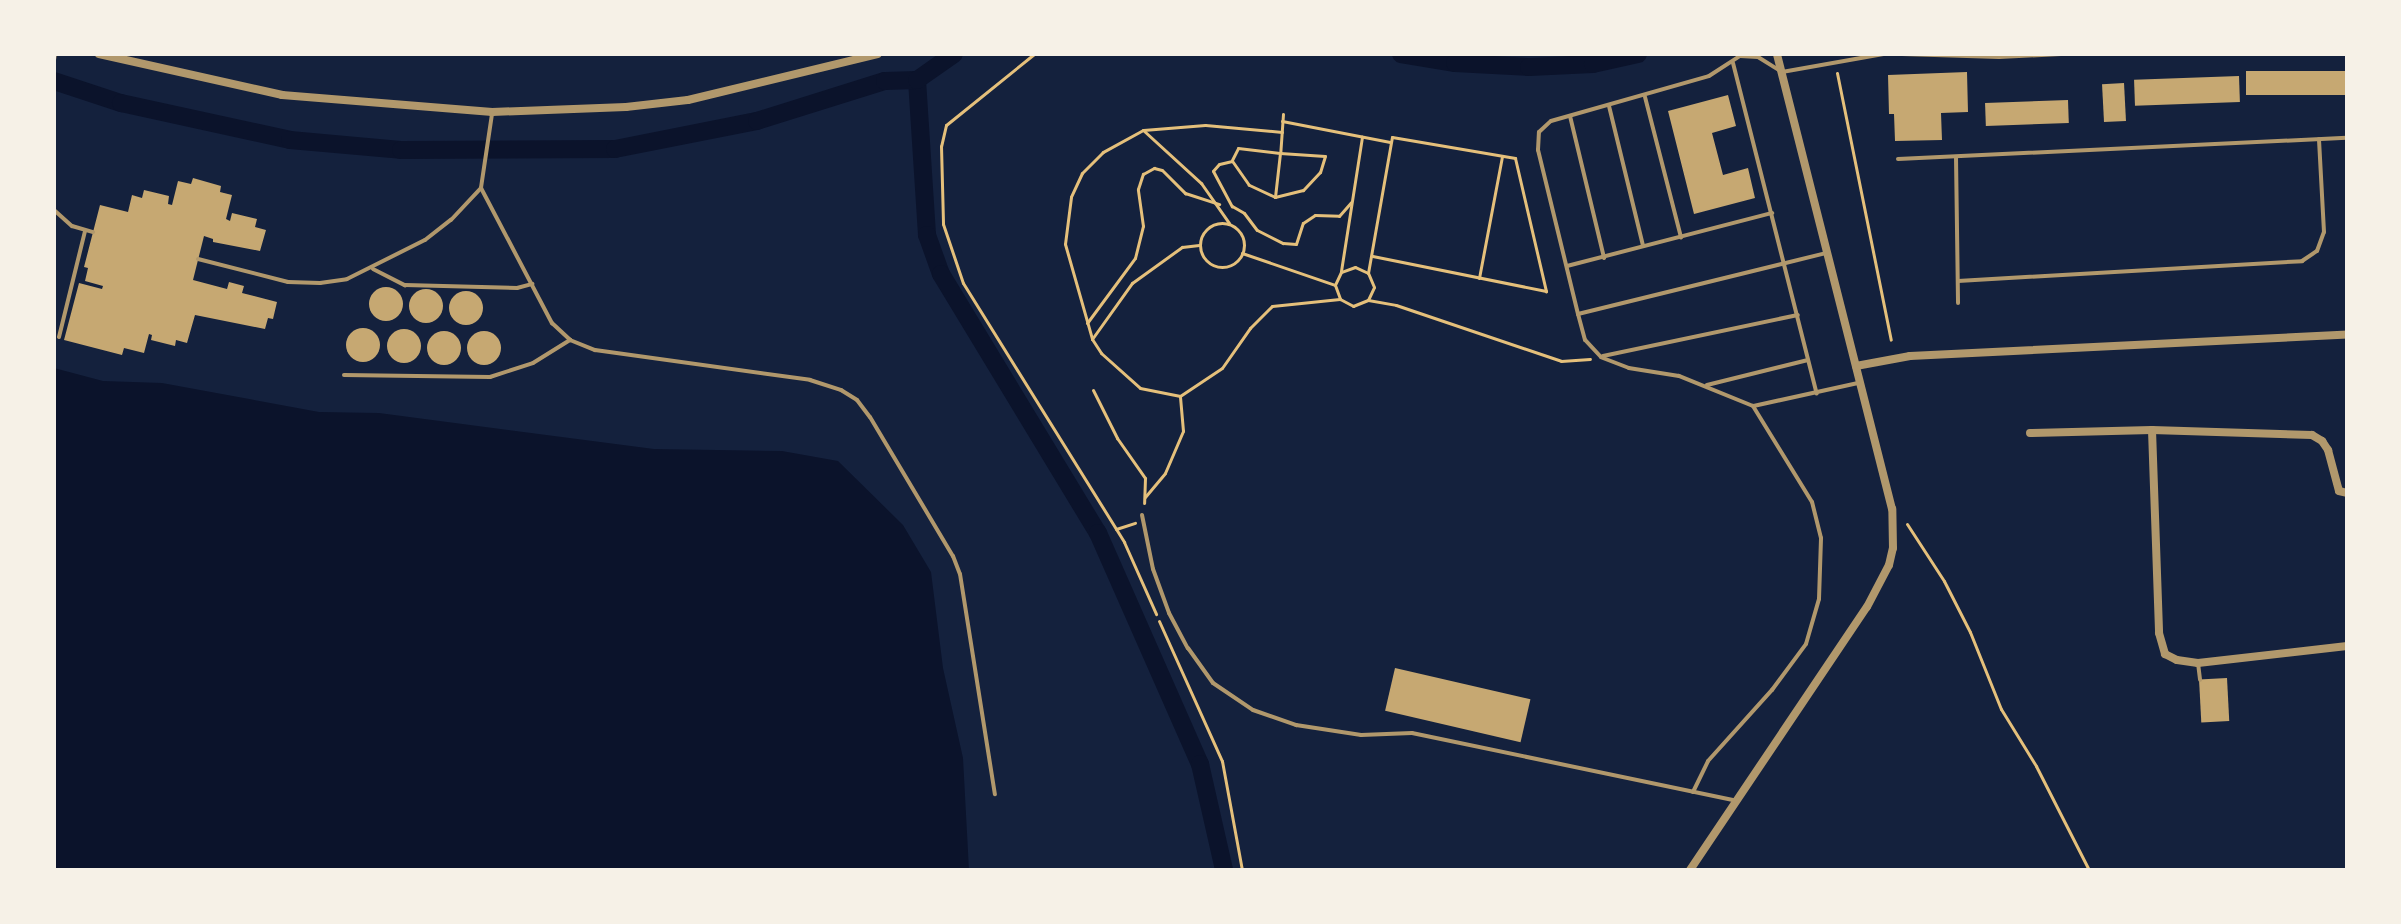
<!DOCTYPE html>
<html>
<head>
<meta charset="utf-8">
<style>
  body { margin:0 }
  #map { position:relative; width:2401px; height:924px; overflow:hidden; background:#14213d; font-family:"PT Sans",sans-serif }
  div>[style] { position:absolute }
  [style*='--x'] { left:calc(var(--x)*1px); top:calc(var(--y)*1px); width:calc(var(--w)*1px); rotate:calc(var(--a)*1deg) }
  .water>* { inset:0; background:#0b132b }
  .canal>* { height:18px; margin:-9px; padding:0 9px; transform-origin:9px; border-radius:9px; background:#0b132b }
  .building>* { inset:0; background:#c6a872; transform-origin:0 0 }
  .round { border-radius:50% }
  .path>* { height:3px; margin:-1.5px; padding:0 1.5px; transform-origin:1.5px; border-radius:1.5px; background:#e5c07b }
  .path>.ring { margin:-1.5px; padding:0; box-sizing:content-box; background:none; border:3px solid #e5c07b; border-radius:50% }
  .service>* { height:4px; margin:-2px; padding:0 2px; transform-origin:2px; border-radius:2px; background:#b1986c }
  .minor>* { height:8px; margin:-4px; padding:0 4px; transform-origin:4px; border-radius:4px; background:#b1986c }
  span { translate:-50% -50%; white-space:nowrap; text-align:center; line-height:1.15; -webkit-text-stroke:7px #f6f1e7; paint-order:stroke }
  .frame { position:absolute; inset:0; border:56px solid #f6f1e7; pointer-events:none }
</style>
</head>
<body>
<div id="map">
  <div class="water">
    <i style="clip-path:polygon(54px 368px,103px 381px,162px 383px,319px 412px,379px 413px,654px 449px,782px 451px,838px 461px,903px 525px,931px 572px,943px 668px,963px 758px,969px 870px,54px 870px)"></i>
  </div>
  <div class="canal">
    <i style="--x:1401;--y:54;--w:55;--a:9.5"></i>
    <i style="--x:1455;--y:63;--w:74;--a:3.1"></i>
    <i style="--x:1529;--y:67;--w:64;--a:-2.7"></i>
    <i style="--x:1593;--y:64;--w:46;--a:-12.5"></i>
    <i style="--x:917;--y:80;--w:155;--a:86.3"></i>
    <i style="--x:927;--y:235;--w:41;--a:70.3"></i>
    <i style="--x:941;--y:274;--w:303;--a:58.8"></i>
    <i style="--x:1098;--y:533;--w:253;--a:66.2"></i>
    <i style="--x:1200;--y:764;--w:109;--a:77.2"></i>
    <i style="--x:54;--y:81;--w:71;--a:18.2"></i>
    <i style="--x:121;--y:103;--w:173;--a:12.3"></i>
    <i style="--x:290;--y:140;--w:111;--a:5.1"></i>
    <i style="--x:401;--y:150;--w:214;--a:-0.3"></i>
    <i style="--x:615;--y:149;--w:145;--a:-11.2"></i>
    <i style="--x:757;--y:121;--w:134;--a:-17.4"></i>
    <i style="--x:885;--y:81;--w:32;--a:-2"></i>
    <i style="--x:917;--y:80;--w:45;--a:-35.1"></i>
  </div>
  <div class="building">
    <i style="left:2347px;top:71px;width:24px;height:101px;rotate:90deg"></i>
    <i style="clip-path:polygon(1967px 72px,1968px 112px,1941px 113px,1942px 140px,1895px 141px,1894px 114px,1889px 114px,1888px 75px)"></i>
    <i style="left:2239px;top:76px;width:26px;height:105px;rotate:88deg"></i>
    <i style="left:2124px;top:83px;width:38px;height:22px;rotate:87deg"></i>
    <i style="clip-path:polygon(1728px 95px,1736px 126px,1712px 133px,1723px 175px,1748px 168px,1755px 198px,1694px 214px,1668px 111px)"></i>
    <i style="left:2068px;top:100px;width:23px;height:83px;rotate:88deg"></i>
    <i style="clip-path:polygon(193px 178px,221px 186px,220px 192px,232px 195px,226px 219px,230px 221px,232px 213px,257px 219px,255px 227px,266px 230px,260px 251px,213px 242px,213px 239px,204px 236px,193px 280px,227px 289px,229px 282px,244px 286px,242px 293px,277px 302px,273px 319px,268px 318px,265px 329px,195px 315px,187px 343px,176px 340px,175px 346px,151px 340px,152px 335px,149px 334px,144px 353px,124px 348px,122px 355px,64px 340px,79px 283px,102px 289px,103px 286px,85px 281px,88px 268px,84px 267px,100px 205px,128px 212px,132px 195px,142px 198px,144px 190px,169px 196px,168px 204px,172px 205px,178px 181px,191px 184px)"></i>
    <i class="round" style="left:369px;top:287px;width:34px;height:34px"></i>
    <i class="round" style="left:409px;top:289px;width:34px;height:34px"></i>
    <i class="round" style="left:449px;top:291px;width:34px;height:34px"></i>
    <i class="round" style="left:346px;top:328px;width:34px;height:34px"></i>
    <i class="round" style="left:387px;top:329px;width:34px;height:34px"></i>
    <i class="round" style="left:427px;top:331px;width:34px;height:34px"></i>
    <i class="round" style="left:467px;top:331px;width:34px;height:34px"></i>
    <i style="left:1395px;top:668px;width:139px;height:44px;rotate:13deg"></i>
    <i style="left:2227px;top:678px;width:43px;height:28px;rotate:87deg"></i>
  </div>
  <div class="path">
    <i style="--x:1034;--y:54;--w:113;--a:141.1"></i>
    <i style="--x:946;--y:125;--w:22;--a:103"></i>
    <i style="--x:941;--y:146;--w:78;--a:88.5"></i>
    <i style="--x:943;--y:224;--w:62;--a:71.3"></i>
    <i style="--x:963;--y:283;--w:305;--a:58.1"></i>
    <i style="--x:1124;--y:542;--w:79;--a:66"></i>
    <i style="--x:1837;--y:73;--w:272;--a:78.6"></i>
    <i style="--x:1283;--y:114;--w:39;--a:94"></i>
    <i style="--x:1280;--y:153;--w:45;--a:3.8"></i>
    <i style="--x:1325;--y:156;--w:17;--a:107"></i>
    <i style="--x:1320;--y:172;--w:25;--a:133"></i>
    <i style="--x:1303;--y:190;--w:29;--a:166"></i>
    <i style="--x:1275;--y:197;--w:29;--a:-155"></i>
    <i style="--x:1249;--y:185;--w:29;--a:-125"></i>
    <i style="--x:1232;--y:161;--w:13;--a:167"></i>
    <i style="--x:1219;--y:164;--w:9;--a:131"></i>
    <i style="--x:1213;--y:171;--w:40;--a:62"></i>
    <i style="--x:1232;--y:206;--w:14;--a:30"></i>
    <i style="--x:1244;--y:213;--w:21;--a:53"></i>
    <i style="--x:1257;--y:230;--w:29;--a:27"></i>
    <i style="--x:1283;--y:243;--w:13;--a:4"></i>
    <i style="--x:1296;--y:244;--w:22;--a:-72"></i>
    <i style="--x:1303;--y:223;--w:14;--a:-34"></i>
    <i style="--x:1315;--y:215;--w:24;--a:2"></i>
    <i style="--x:1339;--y:216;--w:18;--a:-49"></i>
    <i style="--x:1282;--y:121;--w:110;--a:11"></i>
    <i style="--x:1143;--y:130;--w:79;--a:42.4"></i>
    <i style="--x:1201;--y:183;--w:49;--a:55"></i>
    <i style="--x:1282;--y:132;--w:77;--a:-174.8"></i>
    <i style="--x:1205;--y:125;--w:62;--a:175.4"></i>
    <i style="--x:1143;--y:130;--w:46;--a:151.2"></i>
    <i style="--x:1103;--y:152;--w:30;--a:135"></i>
    <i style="--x:1082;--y:173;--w:26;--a:115"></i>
    <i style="--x:1071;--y:197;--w:47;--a:97.3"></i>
    <i style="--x:1065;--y:244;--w:99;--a:74.1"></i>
    <i style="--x:1092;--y:339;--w:17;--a:57"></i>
    <i style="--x:1101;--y:353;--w:52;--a:41.9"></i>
    <i style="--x:1140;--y:388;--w:41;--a:11.3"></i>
    <i style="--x:1180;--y:396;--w:50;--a:-33.7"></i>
    <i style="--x:1222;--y:368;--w:49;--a:-55"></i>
    <i style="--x:1250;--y:328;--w:31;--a:-45"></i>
    <i style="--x:1272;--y:306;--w:68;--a:-5.9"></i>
    <i style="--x:1232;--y:160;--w:13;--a:-63"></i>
    <i style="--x:1238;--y:148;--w:42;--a:6.8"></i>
    <i style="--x:1280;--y:153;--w:44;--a:96.5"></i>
    <i class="ring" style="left:1200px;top:223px;width:41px;height:41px"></i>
    <i style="--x:1242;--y:253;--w:98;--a:19"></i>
    <i style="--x:1335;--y:285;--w:15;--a:70"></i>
    <i style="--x:1340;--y:299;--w:15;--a:28"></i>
    <i style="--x:1353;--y:306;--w:16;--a:-22"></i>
    <i style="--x:1368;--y:300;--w:14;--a:-65"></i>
    <i style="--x:1374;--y:287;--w:15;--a:-113"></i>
    <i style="--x:1368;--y:273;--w:14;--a:-155"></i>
    <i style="--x:1355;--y:267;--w:15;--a:160"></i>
    <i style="--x:1341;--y:272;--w:14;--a:115"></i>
    <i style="--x:1341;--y:271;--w:136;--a:-81.1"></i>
    <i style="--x:1368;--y:273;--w:138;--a:-80"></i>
    <i style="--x:1392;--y:137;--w:125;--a:9.7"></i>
    <i style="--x:1515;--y:158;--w:137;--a:76.9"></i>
    <i style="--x:1546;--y:291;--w:177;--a:-168.6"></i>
    <i style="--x:1479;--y:278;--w:124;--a:-79.3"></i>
    <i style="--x:1368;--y:300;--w:28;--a:10"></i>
    <i style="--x:1396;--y:305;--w:174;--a:18.7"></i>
    <i style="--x:1561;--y:361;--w:29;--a:-4"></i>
    <i style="--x:1087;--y:323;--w:81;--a:-53.6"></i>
    <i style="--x:1135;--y:258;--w:33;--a:-76"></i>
    <i style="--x:1143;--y:226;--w:37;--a:-98"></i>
    <i style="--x:1138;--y:189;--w:16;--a:-72"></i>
    <i style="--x:1143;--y:174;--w:13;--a:-29"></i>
    <i style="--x:1154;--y:168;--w:8;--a:14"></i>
    <i style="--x:1162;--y:170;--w:33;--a:45"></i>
    <i style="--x:1185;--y:193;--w:36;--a:18"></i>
    <i style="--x:1092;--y:339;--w:69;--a:-54.5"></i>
    <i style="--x:1132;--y:283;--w:62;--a:-35.8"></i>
    <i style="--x:1182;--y:247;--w:17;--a:-7"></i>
    <i style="--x:1093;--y:390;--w:54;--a:63.4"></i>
    <i style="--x:1117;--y:438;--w:49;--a:55"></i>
    <i style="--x:1145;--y:478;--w:25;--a:92"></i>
    <i style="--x:1145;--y:497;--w:31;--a:-50"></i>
    <i style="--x:1165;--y:473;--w:46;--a:-66.8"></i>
    <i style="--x:1183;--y:431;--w:35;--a:-95"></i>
    <i style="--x:1907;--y:524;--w:68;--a:57"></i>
    <i style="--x:1944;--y:581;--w:57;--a:63"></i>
    <i style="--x:1970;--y:632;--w:83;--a:68.1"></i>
    <i style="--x:2001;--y:709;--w:67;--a:58.4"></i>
    <i style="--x:2036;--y:766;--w:117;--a:63"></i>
    <i style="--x:1116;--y:529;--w:20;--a:-18"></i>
    <i style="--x:1159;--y:621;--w:154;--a:65.8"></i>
    <i style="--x:1222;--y:761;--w:111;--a:79.6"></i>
  </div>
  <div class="service">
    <i style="--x:1902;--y:54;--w:97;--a:1.8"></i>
    <i style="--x:1999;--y:57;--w:62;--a:-2.8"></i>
    <i style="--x:54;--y:60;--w:6;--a:-81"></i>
    <i style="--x:1733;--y:63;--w:341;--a:75.8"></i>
    <i style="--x:1645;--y:97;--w:145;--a:75.6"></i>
    <i style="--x:1609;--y:106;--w:144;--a:76.3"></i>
    <i style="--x:492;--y:114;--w:75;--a:98.5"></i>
    <i style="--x:481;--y:188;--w:153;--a:62.3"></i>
    <i style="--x:552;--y:323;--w:25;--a:43"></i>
    <i style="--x:570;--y:340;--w:27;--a:22"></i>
    <i style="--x:595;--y:350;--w:217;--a:7.9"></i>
    <i style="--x:810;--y:380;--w:33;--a:18"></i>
    <i style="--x:841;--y:390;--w:19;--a:32"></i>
    <i style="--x:857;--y:400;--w:21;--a:53"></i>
    <i style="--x:870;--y:417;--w:162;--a:59.2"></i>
    <i style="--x:953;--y:556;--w:19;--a:69"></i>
    <i style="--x:960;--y:574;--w:223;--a:81"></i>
    <i style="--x:1570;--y:116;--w:146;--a:76.5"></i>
    <i style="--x:1956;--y:157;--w:146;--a:89.2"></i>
    <i style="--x:1898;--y:159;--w:449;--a:-2.7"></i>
    <i style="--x:54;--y:210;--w:24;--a:42"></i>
    <i style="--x:72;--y:226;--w:22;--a:16"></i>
    <i style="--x:198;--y:259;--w:93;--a:14.3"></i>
    <i style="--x:288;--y:282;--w:32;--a:2"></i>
    <i style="--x:320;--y:283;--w:27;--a:-8"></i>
    <i style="--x:347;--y:279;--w:87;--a:-26.6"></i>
    <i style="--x:425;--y:240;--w:33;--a:-38"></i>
    <i style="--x:451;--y:220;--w:44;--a:-46.8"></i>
    <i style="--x:1567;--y:266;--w:212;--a:-14.5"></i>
    <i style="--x:373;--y:269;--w:36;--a:27"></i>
    <i style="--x:405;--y:285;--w:112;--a:1.5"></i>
    <i style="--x:517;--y:288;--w:16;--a:-15"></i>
    <i style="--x:1958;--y:281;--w:345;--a:-3.3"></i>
    <i style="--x:2302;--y:261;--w:18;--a:-34"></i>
    <i style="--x:2317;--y:251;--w:20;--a:-70"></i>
    <i style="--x:2324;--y:232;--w:93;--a:-93.1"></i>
    <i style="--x:1578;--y:314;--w:255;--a:-13.8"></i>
    <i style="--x:59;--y:337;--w:109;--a:-76.2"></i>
    <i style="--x:1603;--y:356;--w:199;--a:-11.9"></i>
    <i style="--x:344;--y:375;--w:146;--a:0.8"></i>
    <i style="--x:490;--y:377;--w:45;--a:-18"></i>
    <i style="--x:533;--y:363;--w:44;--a:-31.9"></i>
    <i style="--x:1858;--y:383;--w:107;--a:167.6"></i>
    <i style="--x:1753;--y:406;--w:80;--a:-157.9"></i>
    <i style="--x:1679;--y:376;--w:51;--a:-170.9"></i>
    <i style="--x:1629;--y:368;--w:30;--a:-159"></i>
    <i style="--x:1601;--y:357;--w:23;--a:-133"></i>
    <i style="--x:1585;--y:340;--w:27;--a:-105"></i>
    <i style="--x:1578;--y:314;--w:169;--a:-103.7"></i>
    <i style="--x:1538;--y:150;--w:18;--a:-87"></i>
    <i style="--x:1539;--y:132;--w:16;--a:-43"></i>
    <i style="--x:1551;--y:121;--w:164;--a:-15.9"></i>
    <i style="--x:1709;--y:76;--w:37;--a:-33"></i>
    <i style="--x:1740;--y:56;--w:18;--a:3"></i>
    <i style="--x:1758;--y:57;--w:28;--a:32"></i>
    <i style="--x:1782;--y:72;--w:103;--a:-10.1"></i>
    <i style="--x:1707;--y:385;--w:104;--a:-13.9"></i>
    <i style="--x:1142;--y:515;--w:55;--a:78.5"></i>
    <i style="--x:1153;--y:569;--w:47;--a:70"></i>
    <i style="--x:1169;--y:613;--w:40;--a:62"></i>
    <i style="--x:1188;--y:648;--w:43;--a:54.5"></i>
    <i style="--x:1213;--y:683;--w:48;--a:34"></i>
    <i style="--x:1253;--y:710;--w:46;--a:19.2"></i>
    <i style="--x:1296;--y:725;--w:66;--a:8.7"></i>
    <i style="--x:1361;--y:735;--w:51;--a:-2.2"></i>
    <i style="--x:1412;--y:733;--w:329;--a:11.8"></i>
    <i style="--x:2198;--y:663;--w:17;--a:83"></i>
    <i style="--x:1693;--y:792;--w:34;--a:-64"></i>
    <i style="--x:1708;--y:761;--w:96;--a:-48"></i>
    <i style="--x:1772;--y:690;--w:57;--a:-53.5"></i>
    <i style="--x:1806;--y:644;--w:47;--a:-73.9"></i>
    <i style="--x:1819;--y:599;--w:61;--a:-88.1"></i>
    <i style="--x:1821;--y:538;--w:37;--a:-104"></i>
    <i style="--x:1812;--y:502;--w:113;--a:-121.6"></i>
  </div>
  <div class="minor">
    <i style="--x:99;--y:54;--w:188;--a:12.6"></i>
    <i style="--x:282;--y:95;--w:211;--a:4.6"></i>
    <i style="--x:492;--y:112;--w:134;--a:-2.1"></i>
    <i style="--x:626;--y:107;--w:62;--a:-6.4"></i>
    <i style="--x:688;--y:100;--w:195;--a:-13.6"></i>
    <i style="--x:1856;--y:366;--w:55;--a:-10.5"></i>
    <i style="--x:1910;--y:356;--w:438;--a:-2.8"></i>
    <i style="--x:2152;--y:430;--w:203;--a:88"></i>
    <i style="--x:2159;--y:633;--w:22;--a:74"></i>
    <i style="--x:2165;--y:654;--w:13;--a:27"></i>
    <i style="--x:2177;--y:660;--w:21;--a:8"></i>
    <i style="--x:2198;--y:663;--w:150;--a:-6.5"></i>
    <i style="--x:2030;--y:433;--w:122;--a:-1.4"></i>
    <i style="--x:2152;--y:430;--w:160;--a:1.8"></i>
    <i style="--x:2312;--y:435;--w:12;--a:31"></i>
    <i style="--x:2322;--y:441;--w:11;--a:56"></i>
    <i style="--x:2328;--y:450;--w:42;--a:75"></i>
    <i style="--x:2339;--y:491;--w:8;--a:14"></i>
    <i style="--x:1690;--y:870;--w:317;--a:-56.1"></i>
    <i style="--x:1867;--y:607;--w:47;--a:-62.4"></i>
    <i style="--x:1889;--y:565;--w:17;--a:-77"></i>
    <i style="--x:1893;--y:548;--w:39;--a:-91"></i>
    <i style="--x:1892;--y:509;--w:469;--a:-104.2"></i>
  </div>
  <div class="frame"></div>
</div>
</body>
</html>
